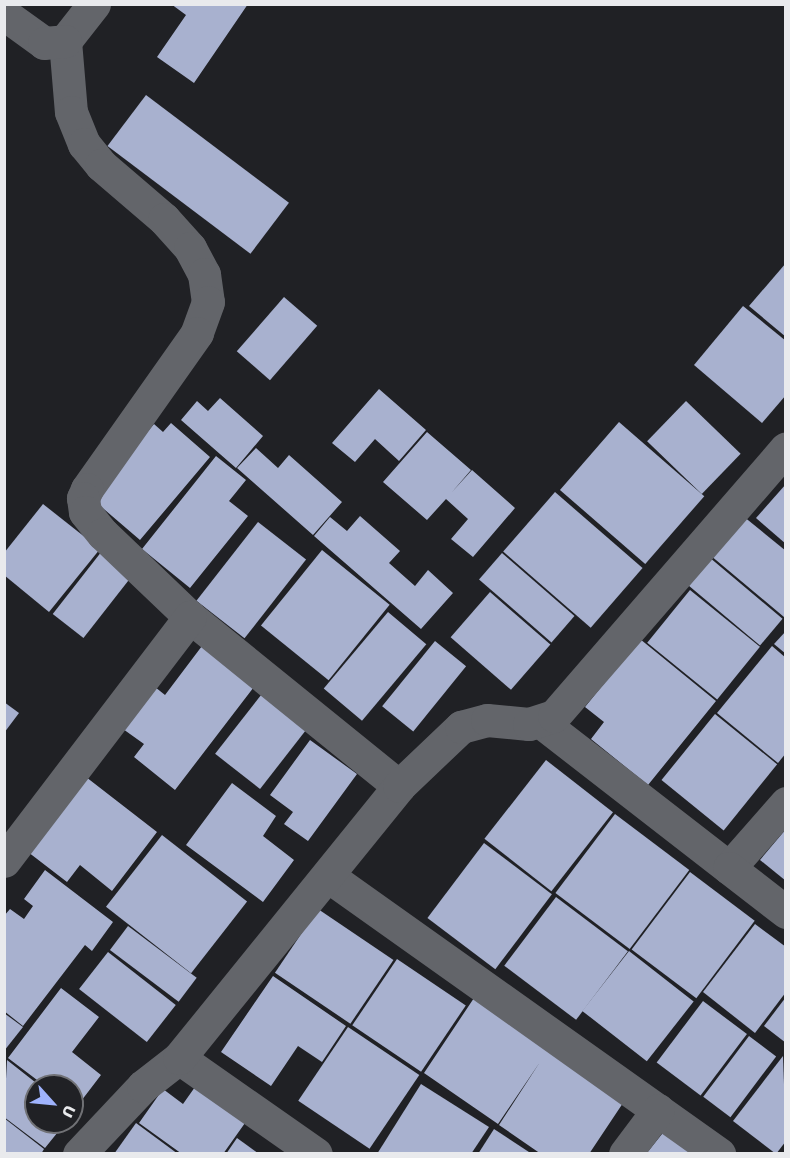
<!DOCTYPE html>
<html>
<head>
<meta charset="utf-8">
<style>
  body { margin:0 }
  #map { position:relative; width:790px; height:1158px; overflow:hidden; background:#202125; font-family:"Work Sans",sans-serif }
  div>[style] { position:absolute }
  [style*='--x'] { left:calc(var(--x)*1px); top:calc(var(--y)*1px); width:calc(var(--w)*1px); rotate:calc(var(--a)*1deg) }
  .building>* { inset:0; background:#a8b1cf; transform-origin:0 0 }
  .minor>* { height:33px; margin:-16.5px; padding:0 16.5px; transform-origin:16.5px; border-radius:16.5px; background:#63656a }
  span { translate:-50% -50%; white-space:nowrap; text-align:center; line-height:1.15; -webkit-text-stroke:6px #202125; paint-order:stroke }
  .frame { position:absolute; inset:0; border:6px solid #e9eaed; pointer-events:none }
  .north { position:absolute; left:24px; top:1074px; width:60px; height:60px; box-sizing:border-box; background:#202125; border:2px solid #707175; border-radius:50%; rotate:117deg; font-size:16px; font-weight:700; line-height:24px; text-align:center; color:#e9eaed }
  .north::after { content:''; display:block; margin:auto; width:21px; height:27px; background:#9fb3fd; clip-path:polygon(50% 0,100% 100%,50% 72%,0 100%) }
</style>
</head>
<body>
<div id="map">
  <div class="building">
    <i style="clip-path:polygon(171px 4px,248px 4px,194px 83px,157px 57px,186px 15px)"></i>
    <i style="left:146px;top:95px;width:179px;height:64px;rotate:37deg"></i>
    <i style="clip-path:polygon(786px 263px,786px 337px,749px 306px)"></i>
    <i style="left:284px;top:297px;width:44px;height:72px;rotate:41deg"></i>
    <i style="clip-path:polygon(743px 306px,786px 341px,786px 395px,762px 423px,694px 365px)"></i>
    <i style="clip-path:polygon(379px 389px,426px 430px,399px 461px,375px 439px,355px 462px,332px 443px)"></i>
    <i style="clip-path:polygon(220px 398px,263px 436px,236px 468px,181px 420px,197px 401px,208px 411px)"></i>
    <i style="left:686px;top:401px;width:76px;height:56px;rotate:44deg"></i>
    <i style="left:619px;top:422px;width:113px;height:90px;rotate:41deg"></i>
    <i style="clip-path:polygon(171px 423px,210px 457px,140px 540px,91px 498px,154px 424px,163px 432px)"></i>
    <i style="clip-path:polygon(427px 432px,471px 470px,452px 492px,472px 470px,515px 508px,473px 557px,451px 539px,468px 519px,446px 499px,427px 520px,383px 482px)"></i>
    <i style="clip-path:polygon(256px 448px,278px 468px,289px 455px,342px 502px,313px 535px,237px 468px)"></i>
    <i style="clip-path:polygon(216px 456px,246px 480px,229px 501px,248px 516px,190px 588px,142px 549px)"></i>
    <i style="clip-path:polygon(786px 484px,786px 544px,756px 518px)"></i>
    <i style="left:555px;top:492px;width:116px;height:79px;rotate:41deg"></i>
    <i style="clip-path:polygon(43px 504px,100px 549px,49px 612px,4px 575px,4px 553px)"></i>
    <i style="clip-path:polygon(360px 516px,400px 551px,389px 563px,415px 586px,428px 570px,453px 593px,421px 629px,314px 536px,330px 517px,347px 531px)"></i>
    <i style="clip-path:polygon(743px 516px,786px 551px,784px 617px,710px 555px)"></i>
    <i style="left:258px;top:522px;width:61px;height:100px;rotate:38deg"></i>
    <i style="left:322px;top:550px;width:87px;height:97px;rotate:39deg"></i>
    <i style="left:102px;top:551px;width:39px;height:80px;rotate:38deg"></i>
    <i style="left:502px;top:553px;width:96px;height:35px;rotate:41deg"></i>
    <i style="left:709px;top:557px;width:96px;height:35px;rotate:40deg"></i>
    <i style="left:690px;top:590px;width:90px;height:68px;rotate:39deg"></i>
    <i style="left:490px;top:592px;width:80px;height:60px;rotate:41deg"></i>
    <i style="left:388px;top:612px;width:50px;height:100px;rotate:40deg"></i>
    <i style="clip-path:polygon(786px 631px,786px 654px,774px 644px)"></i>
    <i style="clip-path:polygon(640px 639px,716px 701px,648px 785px,591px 739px,604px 722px,585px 707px)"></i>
    <i style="left:435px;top:641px;width:40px;height:84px;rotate:39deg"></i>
    <i style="clip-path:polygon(205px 642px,257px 683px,175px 790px,134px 757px,144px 744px,123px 729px,155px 687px,165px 695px)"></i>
    <i style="clip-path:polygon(772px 646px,786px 658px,786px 753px,778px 763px,717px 713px)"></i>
    <i style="left:265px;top:690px;width:57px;height:81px;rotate:38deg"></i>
    <i style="clip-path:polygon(4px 702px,19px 713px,4px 733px)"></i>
    <i style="left:715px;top:714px;width:80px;height:85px;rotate:39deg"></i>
    <i style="clip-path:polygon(310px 740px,357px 774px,308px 841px,284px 824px,293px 812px,270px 795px)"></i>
    <i style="left:546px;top:760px;width:85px;height:100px;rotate:38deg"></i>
    <i style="clip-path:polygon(86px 777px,157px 832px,112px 891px,80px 865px,67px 882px,28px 852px)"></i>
    <i style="clip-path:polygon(232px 783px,276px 816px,263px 836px,294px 860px,263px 902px,186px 845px)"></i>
    <i style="left:615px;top:814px;width:93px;height:99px;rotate:37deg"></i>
    <i style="clip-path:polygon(786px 829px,786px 881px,760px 860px)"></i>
    <i style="left:162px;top:835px;width:108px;height:91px;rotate:38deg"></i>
    <i style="left:484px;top:843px;width:85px;height:94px;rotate:37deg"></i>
    <i style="clip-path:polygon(45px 870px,113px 922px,92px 951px,85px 945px,23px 1026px,4px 1011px,4px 916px,10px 909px,24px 919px,33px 906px,24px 899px)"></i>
    <i style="left:690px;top:872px;width:81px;height:97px;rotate:37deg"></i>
    <i style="left:556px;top:897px;width:90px;height:86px;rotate:37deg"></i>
    <i style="left:318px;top:909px;width:91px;height:77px;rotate:34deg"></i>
    <i style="clip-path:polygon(755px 924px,786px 947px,786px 992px,755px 1033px,703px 992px)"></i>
    <i style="left:128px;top:926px;width:86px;height:30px;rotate:37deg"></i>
    <i style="left:629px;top:951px;width:82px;height:76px;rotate:38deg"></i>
    <i style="left:108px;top:952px;width:86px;height:47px;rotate:38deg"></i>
    <i style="left:397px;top:959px;width:83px;height:80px;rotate:34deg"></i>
    <i style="clip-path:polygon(273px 976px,346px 1026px,322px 1062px,298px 1046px,271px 1086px,221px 1052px)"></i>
    <i style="clip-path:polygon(61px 988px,99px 1017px,72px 1052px,101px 1075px,75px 1109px,72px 1086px,45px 1086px,8px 1058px)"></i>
    <i style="clip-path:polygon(786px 997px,786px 1043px,764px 1026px)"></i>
    <i style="clip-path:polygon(474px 998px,625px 1100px,589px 1154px,541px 1154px,499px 1125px,540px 1062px,498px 1124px,424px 1073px)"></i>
    <i style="left:703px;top:1001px;width:55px;height:77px;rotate:37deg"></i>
    <i style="clip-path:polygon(4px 1013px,23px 1027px,4px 1051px)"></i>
    <i style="left:348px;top:1027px;width:86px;height:89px;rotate:34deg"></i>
    <i style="left:749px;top:1036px;width:34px;height:76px;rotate:37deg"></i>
    <i style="clip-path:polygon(783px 1056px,786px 1141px,776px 1154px,733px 1121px)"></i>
    <i style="clip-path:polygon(7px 1060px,40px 1086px,36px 1086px,36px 1122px,66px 1122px,45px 1148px,4px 1117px)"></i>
    <i style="clip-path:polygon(421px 1084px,489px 1127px,471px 1154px,377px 1154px)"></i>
    <i style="clip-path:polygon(195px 1087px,245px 1123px,223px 1154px,182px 1154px,139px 1123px,163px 1089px,183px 1104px)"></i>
    <i style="clip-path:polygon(4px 1118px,44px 1149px,41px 1154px,4px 1154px)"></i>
    <i style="clip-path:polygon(136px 1123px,178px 1154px,114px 1154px)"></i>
    <i style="clip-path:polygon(494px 1129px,532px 1154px,478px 1154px)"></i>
    <i style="clip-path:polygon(666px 1129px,697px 1154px,646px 1154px)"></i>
    <i style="clip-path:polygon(237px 1138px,259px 1154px,226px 1154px)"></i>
  </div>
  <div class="minor">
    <i style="--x:94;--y:4;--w:47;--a:128.1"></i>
    <i style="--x:65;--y:41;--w:71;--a:85.2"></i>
    <i style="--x:71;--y:112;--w:35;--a:68"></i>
    <i style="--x:84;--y:144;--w:27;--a:51"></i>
    <i style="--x:101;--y:165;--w:83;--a:40.6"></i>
    <i style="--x:164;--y:219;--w:39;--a:48"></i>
    <i style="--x:190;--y:248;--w:30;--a:62"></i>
    <i style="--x:204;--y:274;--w:28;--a:82"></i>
    <i style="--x:208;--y:302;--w:33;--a:110"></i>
    <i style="--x:197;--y:333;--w:191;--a:125.2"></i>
    <i style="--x:87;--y:489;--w:10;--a:114"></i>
    <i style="--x:83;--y:498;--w:14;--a:82"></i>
    <i style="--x:85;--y:512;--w:28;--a:51"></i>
    <i style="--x:103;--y:534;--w:120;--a:43.7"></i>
    <i style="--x:190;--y:617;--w:269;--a:39"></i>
    <i style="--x:4;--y:14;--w:49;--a:35.9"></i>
    <i style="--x:44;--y:43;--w:21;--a:-5"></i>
    <i style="--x:541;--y:722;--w:238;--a:37.8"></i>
    <i style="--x:786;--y:803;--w:86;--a:131.2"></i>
    <i style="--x:729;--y:868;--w:72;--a:37.7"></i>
    <i style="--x:4;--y:861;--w:307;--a:-52.7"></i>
    <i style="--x:328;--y:876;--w:480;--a:35.4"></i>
    <i style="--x:179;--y:1058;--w:167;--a:35"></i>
    <i style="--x:79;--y:1154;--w:93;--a:-46.7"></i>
    <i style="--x:143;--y:1086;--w:46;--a:-37.9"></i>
    <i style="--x:179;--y:1058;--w:350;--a:-51"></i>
    <i style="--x:399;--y:786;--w:86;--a:-43.6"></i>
    <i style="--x:461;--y:727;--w:27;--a:-15"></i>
    <i style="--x:487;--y:720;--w:42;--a:5.4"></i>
    <i style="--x:529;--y:724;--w:26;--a:-18"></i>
    <i style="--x:554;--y:716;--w:354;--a:-49.1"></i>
    <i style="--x:625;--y:1154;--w:55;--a:-53.1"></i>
  </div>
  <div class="frame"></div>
  <div class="north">U</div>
</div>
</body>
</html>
